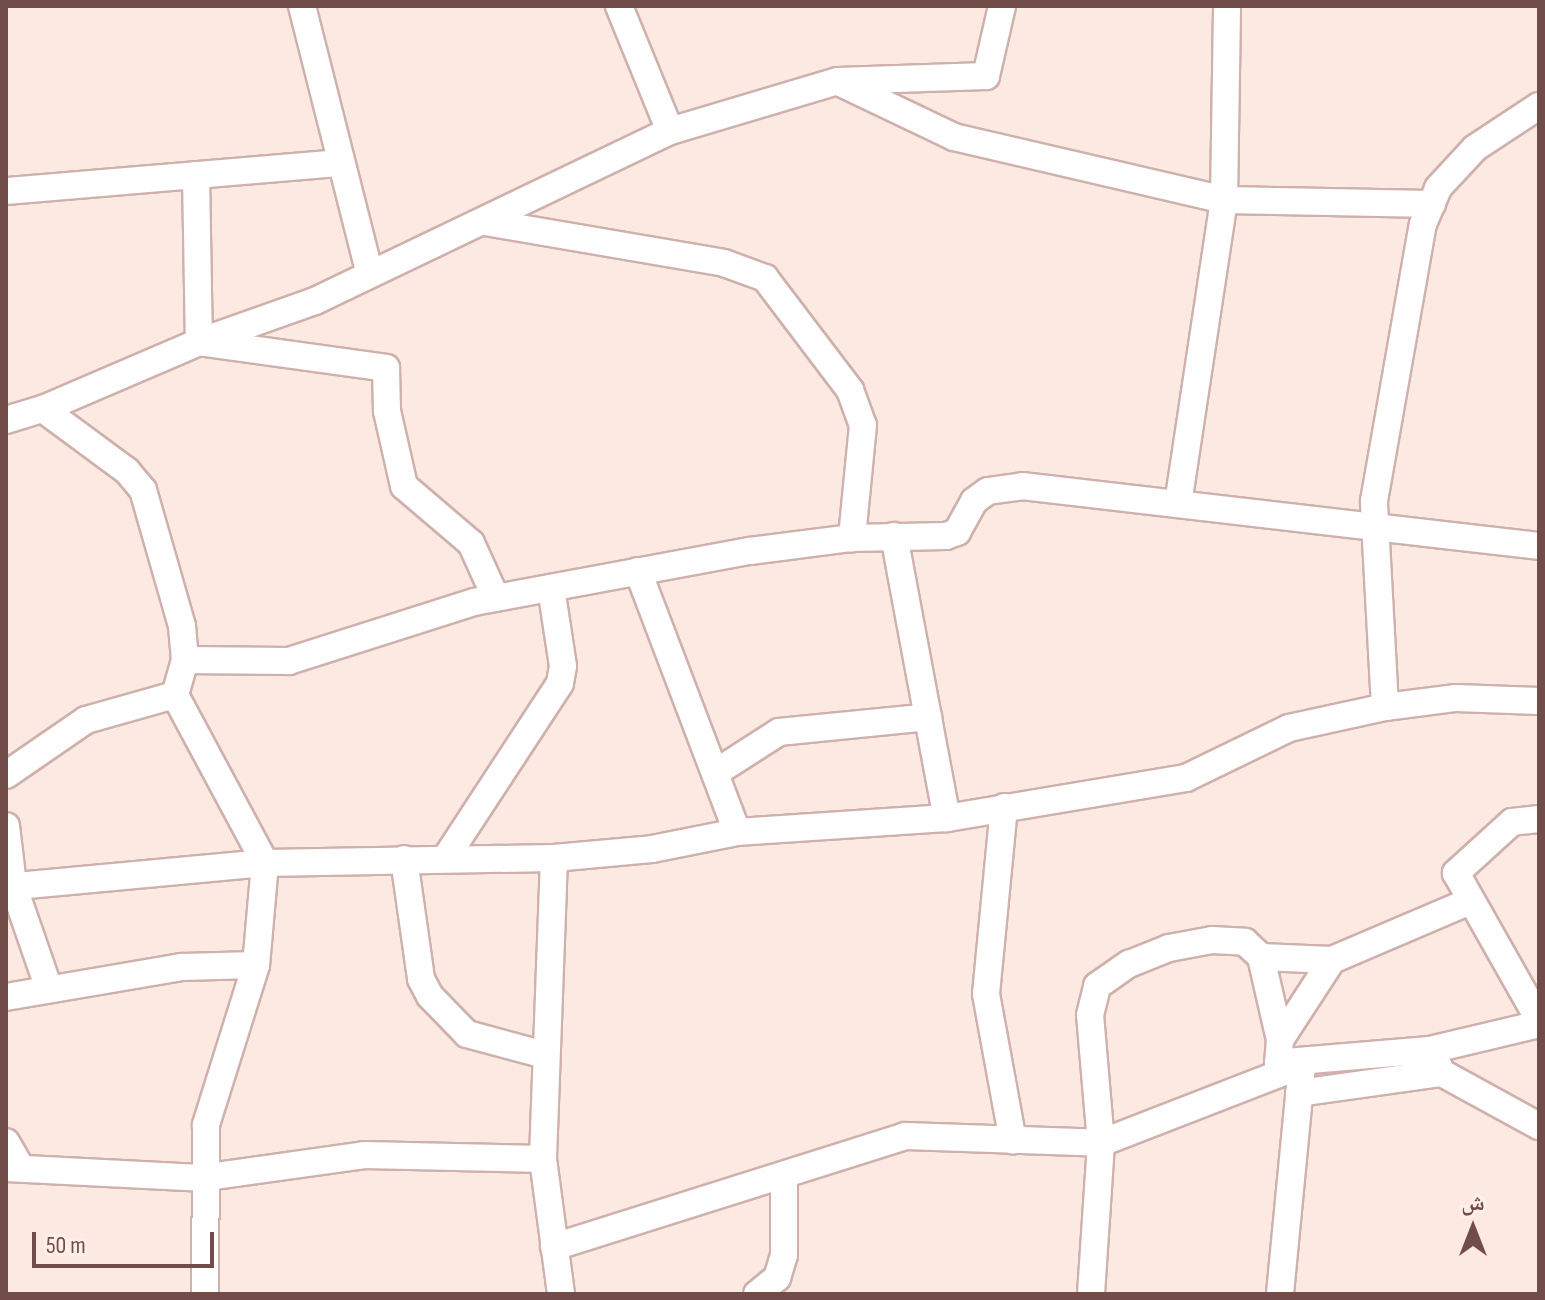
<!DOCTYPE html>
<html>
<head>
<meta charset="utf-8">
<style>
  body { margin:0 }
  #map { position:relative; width:1545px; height:1300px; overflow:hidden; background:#fceae2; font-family:"Sofia Sans Condensed","Noto Naskh Arabic",sans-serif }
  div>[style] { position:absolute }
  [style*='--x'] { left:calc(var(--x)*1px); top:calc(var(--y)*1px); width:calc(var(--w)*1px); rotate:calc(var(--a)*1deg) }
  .roads { filter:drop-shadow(2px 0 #ceb1ac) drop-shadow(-2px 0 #ceb1ac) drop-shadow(0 2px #ceb1ac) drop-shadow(0 -2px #ceb1ac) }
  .minor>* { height:26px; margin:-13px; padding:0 13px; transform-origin:13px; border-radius:13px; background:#fff }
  span { translate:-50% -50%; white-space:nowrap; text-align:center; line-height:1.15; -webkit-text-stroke:7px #ffefe8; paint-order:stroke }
  .frame { position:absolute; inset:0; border:8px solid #724c49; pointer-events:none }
  .north { position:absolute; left:1433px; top:1188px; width:80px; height:80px; -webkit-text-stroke:6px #ffefe8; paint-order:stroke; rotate:0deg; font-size:22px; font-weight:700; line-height:32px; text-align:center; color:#724c49 }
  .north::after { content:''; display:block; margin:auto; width:28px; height:36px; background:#724c49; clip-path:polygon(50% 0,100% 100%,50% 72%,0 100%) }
  .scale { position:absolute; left:32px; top:1232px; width:182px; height:36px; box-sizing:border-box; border:4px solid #724c49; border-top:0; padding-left:10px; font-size:24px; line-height:28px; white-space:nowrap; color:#724c49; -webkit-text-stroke:6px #ffefe8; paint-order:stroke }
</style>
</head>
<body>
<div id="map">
  <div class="roads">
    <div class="minor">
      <i style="--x:302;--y:6;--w:276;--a:75.8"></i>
      <i style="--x:619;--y:6;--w:135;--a:67.8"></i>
      <i style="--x:841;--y:83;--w:125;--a:25.5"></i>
      <i style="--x:954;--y:137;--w:277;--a:13.1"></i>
      <i style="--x:1224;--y:200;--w:208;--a:1.1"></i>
      <i style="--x:196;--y:175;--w:167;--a:89"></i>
      <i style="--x:199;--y:342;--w:189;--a:7.9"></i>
      <i style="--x:386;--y:368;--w:43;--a:88.7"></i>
      <i style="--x:387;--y:411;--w:77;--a:77.2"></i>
      <i style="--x:404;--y:486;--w:88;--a:40.4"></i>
      <i style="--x:471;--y:543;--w:60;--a:65.6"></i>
      <i style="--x:6;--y:191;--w:332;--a:-4.8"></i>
      <i style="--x:485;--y:222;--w:242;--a:9.7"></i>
      <i style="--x:724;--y:263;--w:44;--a:20.1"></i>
      <i style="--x:765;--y:278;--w:141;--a:52.8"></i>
      <i style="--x:850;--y:390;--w:37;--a:70"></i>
      <i style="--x:863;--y:425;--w:114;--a:95.6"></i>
      <i style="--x:43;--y:409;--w:170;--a:-23.2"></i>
      <i style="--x:199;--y:342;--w:123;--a:-19.5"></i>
      <i style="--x:315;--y:301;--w:394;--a:-25.6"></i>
      <i style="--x:670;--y:131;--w:175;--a:-16.6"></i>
      <i style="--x:838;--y:81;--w:148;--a:-1.9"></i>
      <i style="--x:986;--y:76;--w:72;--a:-77.1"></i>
      <i style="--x:6;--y:420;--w:39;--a:-17"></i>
      <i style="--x:43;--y:409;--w:104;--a:36.4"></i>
      <i style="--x:127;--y:471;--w:25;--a:50"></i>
      <i style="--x:143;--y:490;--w:141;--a:74"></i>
      <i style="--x:182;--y:626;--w:34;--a:85"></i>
      <i style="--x:185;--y:660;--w:36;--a:106"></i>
      <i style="--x:175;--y:695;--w:191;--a:61.8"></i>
      <i style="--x:265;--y:863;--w:102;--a:95"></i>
      <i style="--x:256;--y:965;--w:168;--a:107.4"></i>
      <i style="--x:206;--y:1125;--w:169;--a:90.3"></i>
      <i style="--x:1178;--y:504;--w:307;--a:-81.4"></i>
      <i style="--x:1224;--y:200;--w:194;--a:-89.1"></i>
      <i style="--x:894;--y:536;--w:287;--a:79.4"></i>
      <i style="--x:638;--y:571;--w:279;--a:69.2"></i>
      <i style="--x:185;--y:660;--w:104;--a:0.6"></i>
      <i style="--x:289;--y:661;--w:194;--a:-17.7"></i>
      <i style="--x:474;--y:602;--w:281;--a:-10.5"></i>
      <i style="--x:750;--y:551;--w:103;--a:-7.3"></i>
      <i style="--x:852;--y:538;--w:94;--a:-1.2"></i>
      <i style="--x:946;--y:536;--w:12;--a:-20"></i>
      <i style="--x:957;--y:532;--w:35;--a:-61"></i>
      <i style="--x:974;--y:501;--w:17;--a:-36"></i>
      <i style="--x:988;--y:491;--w:34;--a:-8"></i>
      <i style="--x:1022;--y:486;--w:520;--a:6.62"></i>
      <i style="--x:1385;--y:707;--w:206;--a:-93.1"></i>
      <i style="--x:1374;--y:501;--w:281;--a:-80"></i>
      <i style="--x:1423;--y:224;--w:39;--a:-67"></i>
      <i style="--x:1438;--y:188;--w:54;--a:-47.2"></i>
      <i style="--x:1475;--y:148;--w:77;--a:-33.3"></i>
      <i style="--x:715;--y:773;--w:76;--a:-32.6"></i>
      <i style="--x:779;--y:732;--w:150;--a:-5.7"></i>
      <i style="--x:6;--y:775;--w:97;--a:-34.5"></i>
      <i style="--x:86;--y:720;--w:92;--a:-15.7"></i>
      <i style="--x:1004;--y:807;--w:188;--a:95.5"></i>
      <i style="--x:986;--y:994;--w:149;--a:79.6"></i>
      <i style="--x:1539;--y:819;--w:27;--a:174"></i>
      <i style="--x:1512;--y:822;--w:76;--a:137.7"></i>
      <i style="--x:1456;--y:873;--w:169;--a:60.5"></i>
      <i style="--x:6;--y:826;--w:59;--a:83.2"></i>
      <i style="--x:13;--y:885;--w:110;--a:70.9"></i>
      <i style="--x:554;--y:858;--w:301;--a:92.1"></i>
      <i style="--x:543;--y:1159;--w:136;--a:82.4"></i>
      <i style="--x:404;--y:859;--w:121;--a:81.9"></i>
      <i style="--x:421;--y:979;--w:19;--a:62"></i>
      <i style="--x:430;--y:996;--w:53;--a:45.8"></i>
      <i style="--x:467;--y:1034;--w:81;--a:15.1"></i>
      <i style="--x:445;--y:859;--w:210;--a:-56.8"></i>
      <i style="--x:560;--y:683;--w:17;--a:-80"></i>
      <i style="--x:563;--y:666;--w:79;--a:-98.7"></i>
      <i style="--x:6;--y:887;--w:260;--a:-5.3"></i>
      <i style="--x:265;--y:863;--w:289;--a:-1"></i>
      <i style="--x:554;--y:858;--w:98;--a:-5.2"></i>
      <i style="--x:652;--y:849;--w:87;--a:-11.3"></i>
      <i style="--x:737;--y:832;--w:210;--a:-3.8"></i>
      <i style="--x:947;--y:818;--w:242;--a:-9.5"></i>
      <i style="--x:1186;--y:778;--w:114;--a:-25.9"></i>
      <i style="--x:1289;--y:728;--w:98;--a:-12.3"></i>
      <i style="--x:1385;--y:707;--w:72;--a:-7.2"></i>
      <i style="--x:1456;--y:698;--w:83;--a:2.1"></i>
      <i style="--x:1261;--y:957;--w:85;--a:77.1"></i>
      <i style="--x:1280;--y:1040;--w:23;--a:95"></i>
      <i style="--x:1278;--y:1063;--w:24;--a:5"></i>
      <i style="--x:1302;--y:1065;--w:230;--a:95.5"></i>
      <i style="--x:6;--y:997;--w:179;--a:-9.7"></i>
      <i style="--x:182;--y:967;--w:74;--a:-1.5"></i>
      <i style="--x:1280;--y:1040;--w:95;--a:-57"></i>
      <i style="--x:1434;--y:1057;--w:18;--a:63"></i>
      <i style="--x:1442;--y:1073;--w:111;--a:28.7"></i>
      <i style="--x:1286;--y:1062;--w:144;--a:-4.8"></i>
      <i style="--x:1430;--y:1050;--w:112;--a:-13.4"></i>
      <i style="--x:1299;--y:1093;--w:144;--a:-8"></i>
      <i style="--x:6;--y:1142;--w:30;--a:60"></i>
      <i style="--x:6;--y:1168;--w:195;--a:2.9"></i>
      <i style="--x:201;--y:1178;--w:165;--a:-8"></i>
      <i style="--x:364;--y:1155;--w:179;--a:1.3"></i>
      <i style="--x:554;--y:1247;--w:368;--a:-17.5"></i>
      <i style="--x:905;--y:1136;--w:196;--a:2"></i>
      <i style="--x:1101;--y:1143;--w:216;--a:-21.2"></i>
      <i style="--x:757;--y:1294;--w:26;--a:-39"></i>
      <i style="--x:777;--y:1278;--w:24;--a:-73"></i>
      <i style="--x:784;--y:1255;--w:77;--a:-90"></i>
      <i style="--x:1091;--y:1294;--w:151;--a:-86.2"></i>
      <i style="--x:1101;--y:1143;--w:128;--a:-94.9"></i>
      <i style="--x:1090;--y:1015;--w:30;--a:-76"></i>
      <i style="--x:1097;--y:986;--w:39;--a:-35"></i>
      <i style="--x:1129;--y:964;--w:43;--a:-21.8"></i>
      <i style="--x:1169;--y:948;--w:44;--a:-10.5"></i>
      <i style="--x:1212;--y:940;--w:33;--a:3"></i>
      <i style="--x:1245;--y:942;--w:22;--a:43"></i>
      <i style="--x:1261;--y:957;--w:71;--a:2.4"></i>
      <i style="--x:1332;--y:960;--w:150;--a:-23.1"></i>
    </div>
  </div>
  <div class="frame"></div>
  <div class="north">ش</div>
  <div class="scale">50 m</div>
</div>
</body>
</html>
